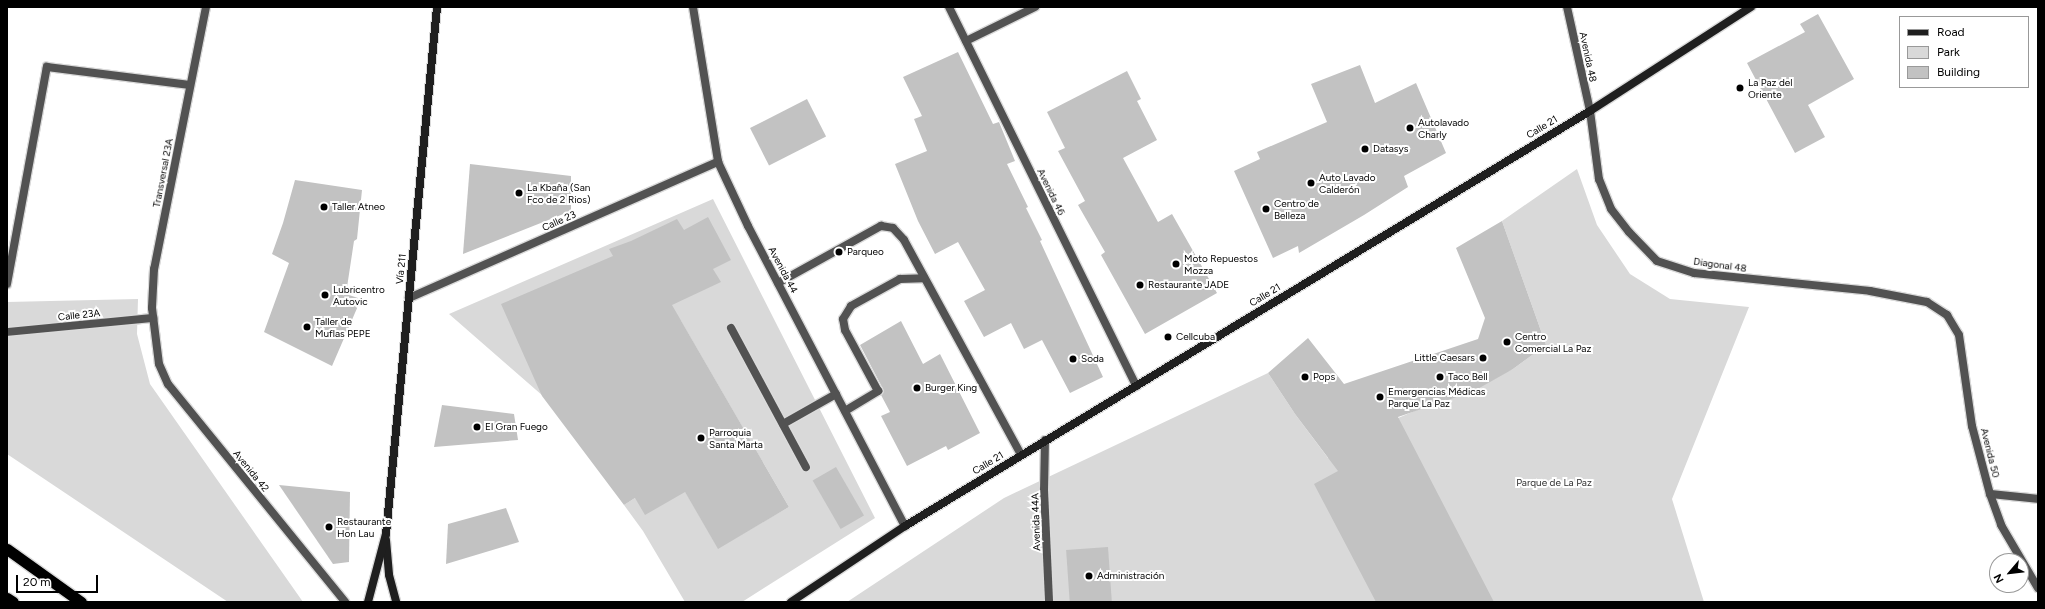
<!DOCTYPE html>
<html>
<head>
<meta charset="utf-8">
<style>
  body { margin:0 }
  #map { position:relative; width:2045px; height:609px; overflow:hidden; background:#fff; font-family:Figtree,sans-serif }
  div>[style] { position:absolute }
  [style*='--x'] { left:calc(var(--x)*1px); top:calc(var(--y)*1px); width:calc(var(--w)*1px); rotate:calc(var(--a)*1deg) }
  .green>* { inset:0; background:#d9d9d9 }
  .building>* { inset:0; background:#c2c2c2; transform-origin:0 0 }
  .roads { filter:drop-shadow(1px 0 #dbdbdb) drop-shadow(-1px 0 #dbdbdb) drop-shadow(0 1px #dbdbdb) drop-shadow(0 -1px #dbdbdb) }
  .service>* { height:8px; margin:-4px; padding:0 4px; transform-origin:4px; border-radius:4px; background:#525252 }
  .minor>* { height:8px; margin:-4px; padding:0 4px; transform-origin:4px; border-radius:4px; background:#525252 }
  .tertiary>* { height:8px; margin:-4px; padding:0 4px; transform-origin:4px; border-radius:4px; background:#525252 }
  .secondary>* { height:8px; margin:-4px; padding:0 4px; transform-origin:4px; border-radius:4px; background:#1f1f1f }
  .trunk>* { height:11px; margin:-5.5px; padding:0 5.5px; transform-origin:5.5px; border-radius:5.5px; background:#000 }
  .dots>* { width:11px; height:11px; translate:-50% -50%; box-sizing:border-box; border:2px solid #fff; border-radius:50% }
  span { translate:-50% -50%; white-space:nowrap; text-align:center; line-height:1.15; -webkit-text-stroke:4px #fff; paint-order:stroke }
  .street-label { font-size:10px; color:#000 }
  .poi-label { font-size:10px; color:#000 }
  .left { translate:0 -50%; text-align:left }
  .right { translate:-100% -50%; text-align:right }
  .park-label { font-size:10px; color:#303030 }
  .frame { position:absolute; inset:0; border:8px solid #000; pointer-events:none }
  .legend { position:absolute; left:1899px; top:16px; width:130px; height:72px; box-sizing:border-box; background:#fff; border:1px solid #999; margin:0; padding:5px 7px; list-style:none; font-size:12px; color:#000 }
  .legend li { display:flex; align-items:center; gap:8px; height:20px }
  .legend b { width:20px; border:1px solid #999 }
  .north { position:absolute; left:1989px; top:553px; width:40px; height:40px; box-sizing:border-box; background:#fff; border:1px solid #999; border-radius:50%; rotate:242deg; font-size:11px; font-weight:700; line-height:16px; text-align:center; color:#000 }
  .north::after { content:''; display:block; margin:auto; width:14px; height:18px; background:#000; clip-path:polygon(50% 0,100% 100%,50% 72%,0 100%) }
  .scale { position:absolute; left:16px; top:575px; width:82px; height:18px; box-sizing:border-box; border:2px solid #000; border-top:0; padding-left:5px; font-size:12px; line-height:14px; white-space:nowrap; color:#000; -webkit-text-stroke:3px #fff; paint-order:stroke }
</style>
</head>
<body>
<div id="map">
  <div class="green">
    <i style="clip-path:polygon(1577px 169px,1597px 225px,1630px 274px,1670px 299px,1749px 307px,1672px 499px,1704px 602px,847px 602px,1004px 498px,1268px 373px,1295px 414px,1328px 458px,1377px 427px,1513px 369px,1546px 345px,1502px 221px)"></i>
    <i style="clip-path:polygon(evenodd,713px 199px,875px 518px,742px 602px,685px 602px,643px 531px,624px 505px,635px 498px,677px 496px,543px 396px,449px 314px,713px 199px,681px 321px,789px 507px,718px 548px,651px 433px,659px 334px,681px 321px)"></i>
    <i style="clip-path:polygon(138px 299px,137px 334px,150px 384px,303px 602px,228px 602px,7px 454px,7px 302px)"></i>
  </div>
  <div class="building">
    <i style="clip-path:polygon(1818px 14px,1854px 79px,1808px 105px,1825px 137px,1795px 153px,1747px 63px,1805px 32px,1800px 24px)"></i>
    <i style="clip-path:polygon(958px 52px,993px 124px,999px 122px,1015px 161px,1007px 164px,1028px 207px,1026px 208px,1042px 240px,1040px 241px,1103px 377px,1070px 393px,1042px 340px,1024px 349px,1011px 323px,984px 337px,964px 301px,985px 290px,958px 242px,935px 254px,918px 221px,895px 164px,927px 151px,914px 119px,922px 116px,903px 77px)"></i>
    <i style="clip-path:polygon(1360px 65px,1375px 103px,1416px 83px,1446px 153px,1404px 176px,1408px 187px,1364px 215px,1299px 253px,1298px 246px,1273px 258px,1234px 171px,1260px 159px,1257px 152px,1327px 122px,1311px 84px)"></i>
    <i style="clip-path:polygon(1127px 71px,1141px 99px,1137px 101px,1157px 140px,1123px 158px,1158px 222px,1172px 214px,1217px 293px,1145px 334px,1101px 255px,1105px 252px,1078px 205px,1085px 201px,1058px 151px,1065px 148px,1047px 112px)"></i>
    <i style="left:807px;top:99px;width:42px;height:64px;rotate:63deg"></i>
    <i style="clip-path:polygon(470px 164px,571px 176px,571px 211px,463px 254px)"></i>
    <i style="clip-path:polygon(295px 180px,362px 190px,357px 239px,354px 241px,346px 294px,361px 299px,332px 366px,264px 332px,289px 263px,272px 254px,283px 223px)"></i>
    <i style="clip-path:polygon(708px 217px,731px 260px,713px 269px,721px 282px,672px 305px,789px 507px,718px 549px,685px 492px,645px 515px,635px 498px,624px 505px,542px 396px,501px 304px,613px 256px,609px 249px,631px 241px,677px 219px,684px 230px)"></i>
    <i style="clip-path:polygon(1502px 221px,1546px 345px,1513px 369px,1474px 391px,1398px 417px,1494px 602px,1376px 602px,1314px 484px,1338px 471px,1295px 414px,1268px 373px,1308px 338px,1344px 384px,1478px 339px,1485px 318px,1456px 248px)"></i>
    <i style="clip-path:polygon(901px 321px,923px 364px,940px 354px,980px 433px,948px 450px,946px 446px,907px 466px,881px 416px,890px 412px,881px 395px,883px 389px,860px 345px)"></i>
    <i style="clip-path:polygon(442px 405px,514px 414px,518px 440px,434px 447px)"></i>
    <i style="left:836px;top:467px;width:56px;height:27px;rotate:60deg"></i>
    <i style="clip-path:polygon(279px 485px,350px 492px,349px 562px,333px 564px)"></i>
    <i style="clip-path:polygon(506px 508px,519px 542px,446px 564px,448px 524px)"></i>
    <i style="left:1108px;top:547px;width:55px;height:42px;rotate:86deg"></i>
  </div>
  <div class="roads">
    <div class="service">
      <i style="--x:778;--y:283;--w:118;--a:-29"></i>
      <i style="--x:881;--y:226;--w:12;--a:9"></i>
      <i style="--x:893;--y:228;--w:16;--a:47"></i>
      <i style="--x:904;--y:240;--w:245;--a:61.4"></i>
      <i style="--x:7;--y:284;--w:221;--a:-79.6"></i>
      <i style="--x:47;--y:67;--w:144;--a:7.2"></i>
      <i style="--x:731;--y:328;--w:158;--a:61.7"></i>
      <i style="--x:845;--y:411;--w:39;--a:-31"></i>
      <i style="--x:878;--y:391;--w:69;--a:-118.4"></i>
      <i style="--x:845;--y:330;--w:11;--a:-100"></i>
      <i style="--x:843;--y:319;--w:15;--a:-58"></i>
      <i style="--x:851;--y:306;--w:56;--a:-28.9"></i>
      <i style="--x:900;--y:279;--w:24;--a:-2"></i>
      <i style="--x:783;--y:424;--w:61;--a:-29.5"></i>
    </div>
    <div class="minor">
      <i style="--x:206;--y:7;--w:267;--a:101.2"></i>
      <i style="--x:154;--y:269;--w:39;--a:93"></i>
      <i style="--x:152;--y:308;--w:56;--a:82.9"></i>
      <i style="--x:159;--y:364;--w:22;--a:66"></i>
      <i style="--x:168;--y:384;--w:281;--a:50.9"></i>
      <i style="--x:693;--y:7;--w:157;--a:80.8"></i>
      <i style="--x:718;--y:162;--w:71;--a:64.9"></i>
      <i style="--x:748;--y:226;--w:339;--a:62.4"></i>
      <i style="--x:949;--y:7;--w:423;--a:63.7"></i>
      <i style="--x:1567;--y:7;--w:107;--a:77.5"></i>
      <i style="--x:966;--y:41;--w:77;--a:-26.2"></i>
      <i style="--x:409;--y:298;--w:338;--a:-23.8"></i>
      <i style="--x:7;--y:332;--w:147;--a:-5.5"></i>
      <i style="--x:1045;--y:440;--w:50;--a:91.1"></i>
      <i style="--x:1044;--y:490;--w:112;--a:87.4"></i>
      <i style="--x:1990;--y:494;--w:48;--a:5.9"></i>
    </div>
    <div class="tertiary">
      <i style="--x:1590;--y:111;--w:69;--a:82.5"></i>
      <i style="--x:1599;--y:179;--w:32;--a:68"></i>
      <i style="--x:1611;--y:209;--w:29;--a:52"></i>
      <i style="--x:1629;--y:232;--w:40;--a:46"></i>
      <i style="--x:1657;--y:261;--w:39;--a:18"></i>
      <i style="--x:1694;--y:273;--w:177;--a:5.8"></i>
      <i style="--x:1870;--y:291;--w:58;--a:10.9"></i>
      <i style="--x:1927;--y:302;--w:24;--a:33"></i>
      <i style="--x:1947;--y:315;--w:23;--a:59"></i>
      <i style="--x:1959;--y:335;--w:92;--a:81.9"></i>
      <i style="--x:1972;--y:426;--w:70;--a:75.2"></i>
      <i style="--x:1990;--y:494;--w:33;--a:70"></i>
      <i style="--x:2001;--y:525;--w:73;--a:59.6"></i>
    </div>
    <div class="secondary">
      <i style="--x:386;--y:540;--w:35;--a:85"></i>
      <i style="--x:389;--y:575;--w:28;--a:75"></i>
      <i style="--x:368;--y:602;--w:70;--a:-75.2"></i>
      <i style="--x:386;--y:534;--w:529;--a:-84.47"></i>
      <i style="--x:791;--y:602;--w:137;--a:-33.7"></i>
      <i style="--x:905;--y:526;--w:801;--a:-31.21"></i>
      <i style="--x:1590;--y:111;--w:192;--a:-32.9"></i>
    </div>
    <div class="trunk">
      <i style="--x:7;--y:549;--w:91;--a:35.6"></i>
      <i style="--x:7;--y:598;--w:7;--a:34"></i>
    </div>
  </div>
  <div class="dots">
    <i style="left:1740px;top:88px;background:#000"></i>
    <i style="left:1410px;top:128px;background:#000"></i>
    <i style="left:1365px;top:149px;background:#000"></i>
    <i style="left:1311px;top:183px;background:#000"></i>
    <i style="left:519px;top:193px;background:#000"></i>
    <i style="left:324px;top:207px;background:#000"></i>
    <i style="left:1266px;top:209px;background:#000"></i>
    <i style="left:839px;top:252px;background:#000"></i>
    <i style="left:1176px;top:264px;background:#000"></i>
    <i style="left:1140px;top:285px;background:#000"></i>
    <i style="left:325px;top:295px;background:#000"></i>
    <i style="left:307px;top:327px;background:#000"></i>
    <i style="left:1168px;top:337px;background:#000"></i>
    <i style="left:1507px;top:342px;background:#000"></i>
    <i style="left:1483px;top:358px;background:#000"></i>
    <i style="left:1073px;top:359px;background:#000"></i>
    <i style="left:1305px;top:377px;background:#000"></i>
    <i style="left:1440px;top:377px;background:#000"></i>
    <i style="left:917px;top:388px;background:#000"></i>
    <i style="left:1380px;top:397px;background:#000"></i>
    <i style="left:477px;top:427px;background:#000"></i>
    <i style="left:701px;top:438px;background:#000"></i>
    <i style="left:329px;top:527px;background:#000"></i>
    <i style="left:1089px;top:576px;background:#000"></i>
  </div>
  <div class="street-label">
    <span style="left:1588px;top:57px;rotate:78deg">Avenida 48</span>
    <span style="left:1542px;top:127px;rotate:-31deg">Calle 21</span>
    <span style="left:163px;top:173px;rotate:-79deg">Transversal 23A</span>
    <span style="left:1051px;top:192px;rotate:64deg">Avenida 46</span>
    <span style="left:559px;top:221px;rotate:-24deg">Calle 23</span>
    <span style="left:1720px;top:265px;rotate:8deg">Diagonal 48</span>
    <span style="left:401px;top:269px;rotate:-84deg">Vía 211</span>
    <span style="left:783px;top:270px;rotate:62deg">Avenida 44</span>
    <span style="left:1265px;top:295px;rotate:-31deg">Calle 21</span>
    <span style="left:79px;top:315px;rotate:-6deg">Calle 23A</span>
    <span style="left:1990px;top:453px;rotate:76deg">Avenida 50</span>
    <span style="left:988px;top:463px;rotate:-31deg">Calle 21</span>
    <span style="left:251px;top:471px;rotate:51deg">Avenida 42</span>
    <span style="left:1036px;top:522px;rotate:-92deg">Avenida 44A</span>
  </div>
  <div class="poi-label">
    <span class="left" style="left:1748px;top:88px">La Paz del<br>Oriente</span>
    <span class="left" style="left:1418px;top:128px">Autolavado<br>Charly</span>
    <span class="left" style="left:1373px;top:149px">Datasys</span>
    <span class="left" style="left:1319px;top:183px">Auto Lavado<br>Calderón</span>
    <span class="left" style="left:527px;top:193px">La Kbaña (San<br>Fco de 2 Rios)</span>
    <span class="left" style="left:1274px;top:209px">Centro de<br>Belleza</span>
    <span class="left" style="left:332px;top:207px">Taller Atneo</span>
    <span class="left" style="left:847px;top:252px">Parqueo</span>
    <span class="left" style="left:1184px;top:264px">Moto Repuestos<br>Mozza</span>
    <span class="left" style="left:1148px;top:285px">Restaurante JADE</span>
    <span class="left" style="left:333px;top:295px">Lubricentro<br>Autovic</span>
    <span class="left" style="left:315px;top:327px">Taller de<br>Muflas PEPE</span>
    <span class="left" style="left:1515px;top:342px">Centro<br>Comercial La Paz</span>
    <span class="left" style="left:1176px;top:337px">Cellcuba</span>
    <span class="right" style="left:1475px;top:358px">Little Caesars</span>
    <span class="left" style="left:1081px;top:359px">Soda</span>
    <span class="left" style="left:1313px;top:377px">Pops</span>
    <span class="left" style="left:1448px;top:377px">Taco Bell</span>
    <span class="left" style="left:925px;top:388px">Burger King</span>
    <span class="left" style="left:1388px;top:397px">Emergencias Médicas<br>Parque La Paz</span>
    <span class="left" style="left:485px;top:427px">El Gran Fuego</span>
    <span class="left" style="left:709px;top:438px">Parroquia<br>Santa Marta</span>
    <span class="left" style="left:337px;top:527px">Restaurante<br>Hon Lau</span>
    <span class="left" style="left:1097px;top:576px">Administración</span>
  </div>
  <div class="park-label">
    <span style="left:1554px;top:483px">Parque de La Paz</span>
  </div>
  <div class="frame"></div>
  <ul class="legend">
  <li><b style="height:5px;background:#1f1f1f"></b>Road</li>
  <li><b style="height:11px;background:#d9d9d9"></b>Park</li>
  <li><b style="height:11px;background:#c2c2c2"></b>Building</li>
  </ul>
  <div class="north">N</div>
  <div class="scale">20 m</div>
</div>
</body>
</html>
